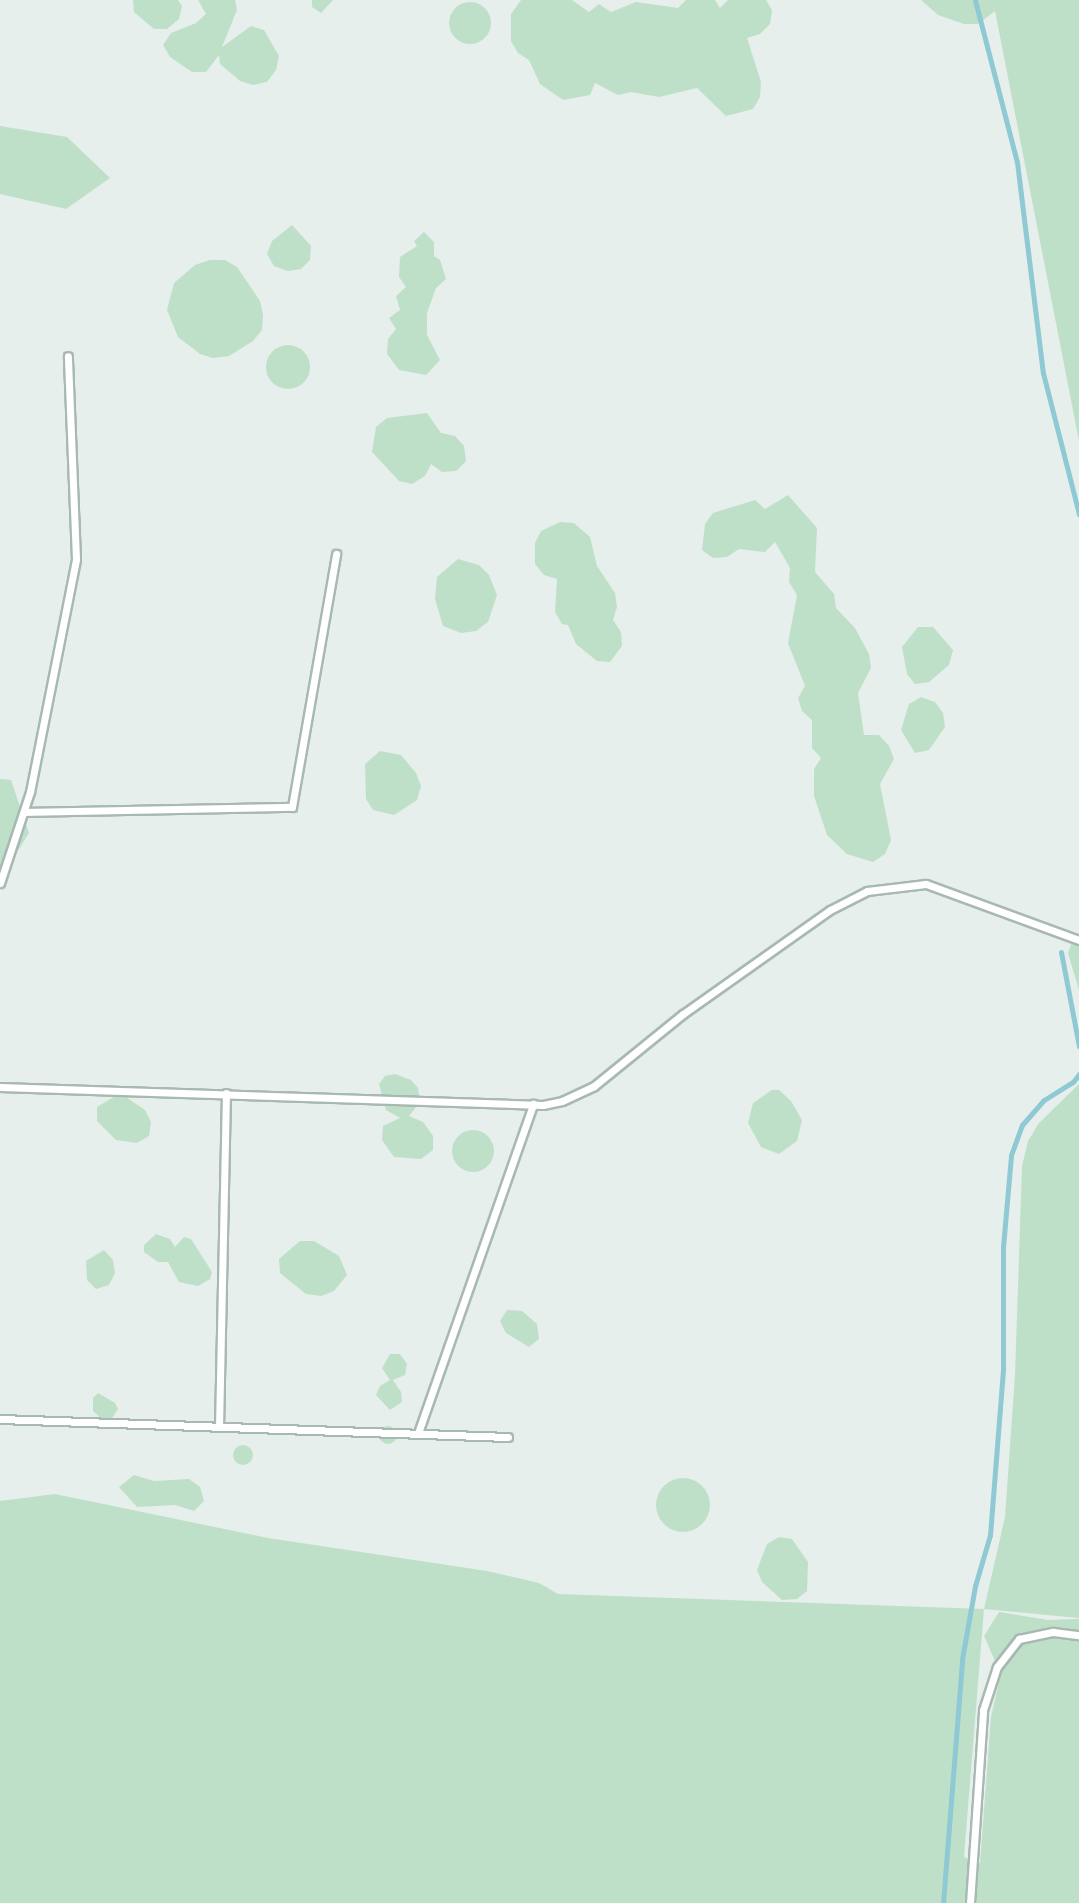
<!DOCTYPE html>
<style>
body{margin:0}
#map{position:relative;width:1079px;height:1903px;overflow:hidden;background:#e6efeb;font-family:Helvetica,sans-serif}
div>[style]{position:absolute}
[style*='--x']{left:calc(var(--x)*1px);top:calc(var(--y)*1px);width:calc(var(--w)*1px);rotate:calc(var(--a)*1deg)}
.green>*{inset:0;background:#bfe0c8}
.round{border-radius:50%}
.stream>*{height:5px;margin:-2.5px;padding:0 2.5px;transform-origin:2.5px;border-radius:2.5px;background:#8ec9d4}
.roads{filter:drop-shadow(2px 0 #a8b8b2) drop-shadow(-2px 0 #a8b8b2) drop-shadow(0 2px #a8b8b2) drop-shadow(0 -2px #a8b8b2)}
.service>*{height:7px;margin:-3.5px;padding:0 3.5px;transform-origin:3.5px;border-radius:3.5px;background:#fff}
span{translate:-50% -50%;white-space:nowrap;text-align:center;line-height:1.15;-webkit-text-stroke:6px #f7fbf9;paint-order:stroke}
</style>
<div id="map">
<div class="green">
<div style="clip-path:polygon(133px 0,178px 0,182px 6px,179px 19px,167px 29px,154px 29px,134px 12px)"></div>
<div style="clip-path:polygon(198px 0,235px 0,237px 10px,222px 47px,251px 26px,264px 30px,279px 56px,276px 70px,267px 82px,253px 85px,240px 81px,220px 64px,219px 55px,206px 72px,192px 72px,170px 57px,163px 45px,171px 33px,196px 23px,206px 14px)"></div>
<div style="clip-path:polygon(312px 0,333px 0,321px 13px,312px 7px)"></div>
<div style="clip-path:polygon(521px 0,572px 0,589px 12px,599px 4px,611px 12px,636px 2px,678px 8px,686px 0,715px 0,720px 8px,728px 0,766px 0,772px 10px,770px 24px,760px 34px,747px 38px,761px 82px,760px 97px,753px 109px,726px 116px,697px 88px,659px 97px,631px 92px,618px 95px,595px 83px,590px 95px,563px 100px,540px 84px,529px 60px,518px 53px,511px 41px,511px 14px)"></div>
<div style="clip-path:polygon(921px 0,1079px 0,1079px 441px,995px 11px,978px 24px,964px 24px,938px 15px)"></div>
<div class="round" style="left:449px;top:2px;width:42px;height:42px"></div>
<div style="clip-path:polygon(0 126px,67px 137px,110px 178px,66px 209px,0 194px)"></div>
<div style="clip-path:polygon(292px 225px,311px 246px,310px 260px,301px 269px,288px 271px,274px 266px,267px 254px,272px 241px)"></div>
<div style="clip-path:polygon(424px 232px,434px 242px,434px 256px,440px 260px,446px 279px,436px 288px,427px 313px,427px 335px,440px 360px,426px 375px,399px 370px,387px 354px,388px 339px,396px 329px,389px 318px,400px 310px,396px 296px,406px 287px,399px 277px,400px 257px,417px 246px,414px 241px)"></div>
<div style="clip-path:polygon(210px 260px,225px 260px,237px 267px,260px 301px,263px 315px,262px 330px,253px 341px,229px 356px,213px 358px,200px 354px,178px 337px,167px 310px,174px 283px,195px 265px)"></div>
<div class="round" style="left:266px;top:345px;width:44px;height:44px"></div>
<div style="clip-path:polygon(427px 413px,441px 433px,455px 436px,464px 446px,466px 461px,456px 471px,442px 472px,431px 464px,425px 476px,412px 484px,399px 481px,372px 452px,376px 427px,387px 418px)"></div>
<div style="clip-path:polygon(788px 495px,817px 528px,815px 572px,834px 594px,836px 608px,855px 628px,869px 654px,871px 668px,858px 693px,864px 735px,879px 735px,889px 746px,894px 759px,880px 784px,891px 840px,885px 854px,873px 862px,847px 854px,827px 835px,814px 796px,814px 769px,821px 758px,812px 748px,812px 720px,802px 711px,798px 698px,805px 686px,788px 643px,797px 595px,789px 582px,790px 568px,775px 542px,765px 552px,739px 549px,727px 557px,713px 558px,702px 550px,705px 524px,713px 513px,755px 500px,765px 509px)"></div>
<div style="clip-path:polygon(560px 522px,574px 523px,590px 537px,597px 566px,615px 593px,617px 607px,613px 620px,621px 632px,622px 646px,610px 662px,597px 661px,576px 644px,568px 625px,562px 624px,555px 612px,557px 579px,544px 575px,535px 564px,535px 543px,541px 531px)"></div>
<div style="clip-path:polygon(458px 559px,479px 565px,489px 575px,497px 595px,488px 622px,476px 631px,461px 633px,443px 626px,435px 599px,437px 577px)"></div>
<div style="clip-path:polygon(918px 627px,933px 627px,953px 650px,949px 665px,929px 682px,915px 684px,907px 674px,902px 647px)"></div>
<div style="clip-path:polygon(921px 697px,935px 702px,943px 713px,945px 727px,929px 750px,915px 753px,901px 730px,909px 704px)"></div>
<div style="clip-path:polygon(380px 751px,401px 755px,416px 773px,421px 786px,417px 800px,394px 815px,373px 810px,366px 799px,365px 764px)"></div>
<div style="clip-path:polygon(0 779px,11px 780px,29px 833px,0 879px)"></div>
<div style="clip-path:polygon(1071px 944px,1079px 946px,1079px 990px,1068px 953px)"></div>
<div style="clip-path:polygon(395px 1074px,411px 1080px,418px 1088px,420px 1102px,409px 1116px,423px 1122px,433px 1136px,433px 1150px,421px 1159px,394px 1157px,382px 1140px,383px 1126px,400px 1118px,386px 1110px,379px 1084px,385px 1076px)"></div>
<div style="clip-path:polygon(1079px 1084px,1079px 1618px,984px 1609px,964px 1857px,980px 1863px,991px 1717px,1001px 1673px,1008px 1663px,995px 1661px,984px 1636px,999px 1612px,1048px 1620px,1079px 1619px,1079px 1903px,0 1903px,0 1501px,55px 1494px,268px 1538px,487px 1571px,539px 1583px,558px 1594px,984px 1609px,1005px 1517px,1015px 1375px,1022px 1166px,1028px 1141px,1039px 1123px)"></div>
<div style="clip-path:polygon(772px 1090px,779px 1090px,791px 1101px,802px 1120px,797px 1141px,779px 1154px,761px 1147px,748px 1123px,753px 1103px)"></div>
<div style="clip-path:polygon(120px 1093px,145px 1110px,151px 1122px,149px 1136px,137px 1143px,116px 1140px,97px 1121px,97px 1107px)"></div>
<div class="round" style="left:452px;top:1130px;width:42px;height:42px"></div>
<div style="clip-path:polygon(156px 1234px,170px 1239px,175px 1247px,184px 1237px,191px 1239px,212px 1272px,210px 1279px,198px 1286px,179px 1282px,168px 1262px,158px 1262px,144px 1252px,144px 1245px)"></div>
<div style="clip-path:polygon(300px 1241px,314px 1241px,339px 1256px,347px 1275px,334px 1291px,321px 1296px,306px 1294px,280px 1273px,279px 1259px)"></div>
<div style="clip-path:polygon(104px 1250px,113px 1260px,115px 1273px,109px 1285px,96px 1289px,87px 1280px,86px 1261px)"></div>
<div style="clip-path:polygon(507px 1310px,522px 1311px,537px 1324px,539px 1339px,529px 1347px,506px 1333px,500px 1321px)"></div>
<div style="clip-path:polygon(390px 1354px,400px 1354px,407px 1364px,405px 1375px,393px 1380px,401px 1392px,402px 1402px,390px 1410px,376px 1395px,380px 1386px,390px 1380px,382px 1368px)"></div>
<div style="clip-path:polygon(98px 1393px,115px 1403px,118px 1409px,110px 1421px,103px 1420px,93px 1411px,93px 1398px)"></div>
<div class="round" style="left:379px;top:1426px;width:18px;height:18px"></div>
<div class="round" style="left:233px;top:1445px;width:20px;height:20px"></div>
<div style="clip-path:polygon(134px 1475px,154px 1481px,189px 1479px,200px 1487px,204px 1501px,194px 1511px,175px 1505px,137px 1507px,119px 1487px)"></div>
<div class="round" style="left:656px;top:1478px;width:54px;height:54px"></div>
<div style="clip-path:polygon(779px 1537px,792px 1539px,808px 1562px,807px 1591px,797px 1599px,782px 1600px,762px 1582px,757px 1570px,767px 1544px)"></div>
</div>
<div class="stream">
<div style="--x:975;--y:0;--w:167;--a:75.5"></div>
<div style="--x:1017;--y:162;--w:213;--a:83"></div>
<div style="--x:1043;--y:373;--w:146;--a:75.7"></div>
<div style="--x:1061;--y:952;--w:96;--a:79.2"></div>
<div style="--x:943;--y:1903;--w:245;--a:-85.5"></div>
<div style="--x:962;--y:1659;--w:74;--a:-79.9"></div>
<div style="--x:975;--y:1586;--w:53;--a:-73.6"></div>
<div style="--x:990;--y:1535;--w:167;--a:-85.5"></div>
<div style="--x:1003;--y:1369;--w:122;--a:-90"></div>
<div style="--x:1003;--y:1247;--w:92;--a:-85"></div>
<div style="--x:1011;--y:1155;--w:32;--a:-70"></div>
<div style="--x:1022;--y:1125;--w:33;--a:-49"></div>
<div style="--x:1044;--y:1100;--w:34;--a:-32"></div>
<div style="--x:1073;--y:1082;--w:10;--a:-53"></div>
</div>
<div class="roads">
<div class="service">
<div style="--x:25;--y:812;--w:267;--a:-1.1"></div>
<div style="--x:292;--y:807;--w:257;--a:-80.1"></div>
<div style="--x:0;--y:883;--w:96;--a:-71.8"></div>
<div style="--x:30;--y:792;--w:237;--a:-78.8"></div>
<div style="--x:76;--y:559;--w:203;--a:-92.3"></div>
<div style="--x:0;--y:1087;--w:543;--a:1.9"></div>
<div style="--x:543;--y:1105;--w:19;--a:-12"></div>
<div style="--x:562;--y:1101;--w:35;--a:-25"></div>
<div style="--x:594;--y:1086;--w:114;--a:-39"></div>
<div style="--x:683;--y:1014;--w:180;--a:-35.3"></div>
<div style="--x:830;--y:910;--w:42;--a:-27.2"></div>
<div style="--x:867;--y:891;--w:59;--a:-6.8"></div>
<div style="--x:926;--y:884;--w:163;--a:20.1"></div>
<div style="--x:0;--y:1419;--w:508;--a:2.03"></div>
<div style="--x:219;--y:1427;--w:334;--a:-88.8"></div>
<div style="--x:418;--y:1433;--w:349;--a:-70.7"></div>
<div style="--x:970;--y:1903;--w:193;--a:-86.1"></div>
<div style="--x:983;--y:1710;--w:45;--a:-72"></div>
<div style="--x:997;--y:1667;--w:36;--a:-52"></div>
<div style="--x:1019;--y:1639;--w:35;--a:-12"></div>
<div style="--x:1053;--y:1632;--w:26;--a:7"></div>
</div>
</div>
</div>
